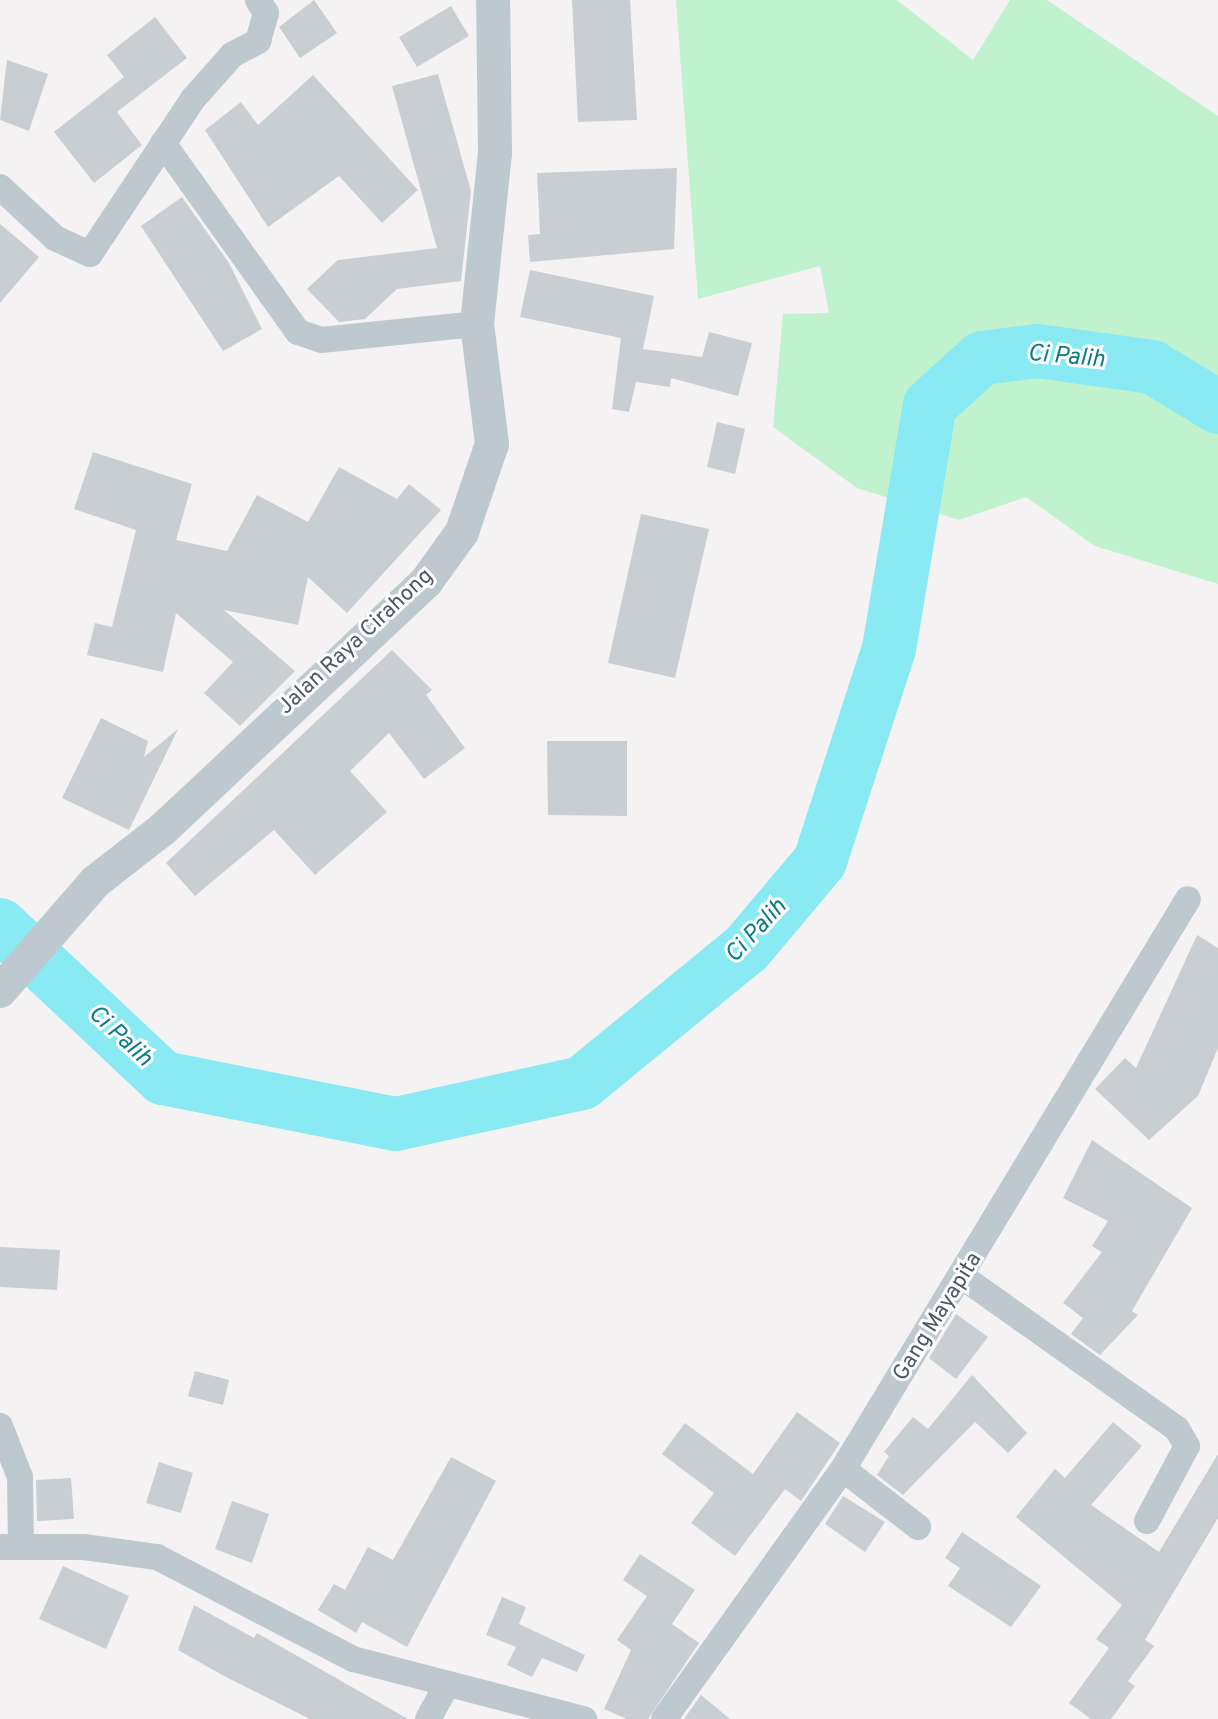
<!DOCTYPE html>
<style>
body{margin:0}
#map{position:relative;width:1218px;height:1719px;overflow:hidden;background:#f5f2f3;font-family:Overpass,sans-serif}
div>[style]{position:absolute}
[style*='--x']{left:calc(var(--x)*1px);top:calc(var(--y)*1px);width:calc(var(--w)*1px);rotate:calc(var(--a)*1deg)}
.green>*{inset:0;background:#c0f3cd}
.river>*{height:54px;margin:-27px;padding:0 27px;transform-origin:27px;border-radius:27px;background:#8aeaf3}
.building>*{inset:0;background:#c9ced2}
.minor>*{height:26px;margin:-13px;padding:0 13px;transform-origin:13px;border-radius:13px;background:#bdc9cf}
.tertiary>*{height:34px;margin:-17px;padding:0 17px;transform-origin:17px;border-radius:17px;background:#bdc9cf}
span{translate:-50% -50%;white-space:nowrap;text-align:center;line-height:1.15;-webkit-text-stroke:6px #fff;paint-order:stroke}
.street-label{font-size:22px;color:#485962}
.water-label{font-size:24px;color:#067c88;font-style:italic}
</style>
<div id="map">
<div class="green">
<div style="clip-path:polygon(676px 0,897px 0,973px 60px,1010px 0,1047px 0,1218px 116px,1218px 584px,1095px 546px,1026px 497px,959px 520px,857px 488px,773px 427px,783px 314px,829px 313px,820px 266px,698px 299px)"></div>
</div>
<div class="river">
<div style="--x:0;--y:925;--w:224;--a:43.2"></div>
<div style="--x:163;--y:1078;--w:237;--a:11.2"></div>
<div style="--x:396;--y:1124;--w:190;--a:-12.4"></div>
<div style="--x:582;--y:1083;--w:212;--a:-39.3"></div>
<div style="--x:746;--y:949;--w:115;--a:-49.9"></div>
<div style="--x:820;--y:861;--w:223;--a:-72"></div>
<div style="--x:889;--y:649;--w:247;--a:-80.5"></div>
<div style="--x:930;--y:405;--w:70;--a:-42.1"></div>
<div style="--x:982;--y:358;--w:56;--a:-7.1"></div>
<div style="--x:1038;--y:351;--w:115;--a:8"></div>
<div style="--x:1152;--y:367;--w:77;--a:31.2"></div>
</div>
<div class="building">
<div style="clip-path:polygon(314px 0,337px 33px,300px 58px,279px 27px)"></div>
<div style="clip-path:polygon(572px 0,630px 0,637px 120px,578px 122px)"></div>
<div style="clip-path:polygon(451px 6px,469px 36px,417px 67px,399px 37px)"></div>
<div style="clip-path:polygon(155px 17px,187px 58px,117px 112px,142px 145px,94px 183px,54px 132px,124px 77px,107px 55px)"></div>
<div style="clip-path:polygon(7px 60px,48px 74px,29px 131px,0 120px)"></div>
<div style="clip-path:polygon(438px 74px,471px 191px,461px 281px,397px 289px,365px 319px,339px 322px,307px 289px,338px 260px,437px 248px,392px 86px)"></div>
<div style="clip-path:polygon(313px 75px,418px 190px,382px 223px,339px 176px,268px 227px,205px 130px,241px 102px,258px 125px)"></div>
<div style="clip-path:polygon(677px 168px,674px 249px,530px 262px,528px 235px,540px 234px,537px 173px)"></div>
<div style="clip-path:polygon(182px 197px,229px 263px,262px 329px,223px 351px,141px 226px)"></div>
<div style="clip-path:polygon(0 224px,39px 257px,0 303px)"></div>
<div style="clip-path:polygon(530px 270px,654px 296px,643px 349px,702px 357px,709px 332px,752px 343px,738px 396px,671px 378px,670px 387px,636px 382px,629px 412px,612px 409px,621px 338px,520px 317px)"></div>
<div style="clip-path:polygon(717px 422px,745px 429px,735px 474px,707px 467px)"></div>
<div style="clip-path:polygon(93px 452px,192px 484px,176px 540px,227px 551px,257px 495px,308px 522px,339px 467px,397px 499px,409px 484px,441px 510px,347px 613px,308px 577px,298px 625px,224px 610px,295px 671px,240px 726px,204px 693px,233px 662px,176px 613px,163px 672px,87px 655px,95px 623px,112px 627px,136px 530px,74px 509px)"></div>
<div style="clip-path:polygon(641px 514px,709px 529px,675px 678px,608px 663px)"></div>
<div style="clip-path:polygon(392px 650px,432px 690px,426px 695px,465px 748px,424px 779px,389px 733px,350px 771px,387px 812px,315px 875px,274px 830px,195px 896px,166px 863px)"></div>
<div style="clip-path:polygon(101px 718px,148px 741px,144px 757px,178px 729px,129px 830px,62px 798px)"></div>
<div style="clip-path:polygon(547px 741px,627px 741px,627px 816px,548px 815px)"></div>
<div style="clip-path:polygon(1197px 935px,1218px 948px,1218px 1048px,1198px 1096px,1149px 1140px,1095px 1089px,1125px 1058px,1136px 1068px)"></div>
<div style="clip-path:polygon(1092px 1140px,1192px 1208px,1132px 1311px,1138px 1315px,1100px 1355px,1071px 1334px,1083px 1318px,1063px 1303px,1102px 1252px,1092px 1246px,1108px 1221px,1063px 1198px)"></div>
<div style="clip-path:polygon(0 1247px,60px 1250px,57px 1290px,0 1287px)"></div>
<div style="clip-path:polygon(956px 1314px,988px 1337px,956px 1379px,929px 1358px)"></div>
<div style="clip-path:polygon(195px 1371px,229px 1380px,223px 1405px,188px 1396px)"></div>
<div style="clip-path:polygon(972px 1375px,1027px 1433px,1008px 1453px,975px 1422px,903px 1495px,877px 1475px,889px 1456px,884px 1452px,913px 1417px,928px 1429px)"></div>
<div style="clip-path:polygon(797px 1412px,840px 1443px,801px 1501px,785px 1489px,735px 1556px,691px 1523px,714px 1493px,662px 1454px,685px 1423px,753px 1474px)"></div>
<div style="clip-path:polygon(1113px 1422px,1142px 1446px,1091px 1505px,1159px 1552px,1218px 1454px,1218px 1518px,1145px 1640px,1154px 1646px,1128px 1681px,1135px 1686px,1111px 1719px,1091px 1719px,1069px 1703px,1109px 1648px,1096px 1639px,1122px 1605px,1016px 1517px,1055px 1469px,1065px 1478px)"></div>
<div style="clip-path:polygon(451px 1457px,496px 1481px,407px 1647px,362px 1622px,356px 1633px,318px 1610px,334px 1584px,345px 1590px,368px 1547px,393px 1560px)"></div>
<div style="clip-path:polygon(159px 1462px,193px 1473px,181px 1513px,146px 1503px)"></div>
<div style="clip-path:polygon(71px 1478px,74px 1519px,37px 1521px,36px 1480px)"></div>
<div style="clip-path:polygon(843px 1496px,885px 1522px,865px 1552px,825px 1524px)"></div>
<div style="clip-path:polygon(232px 1501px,269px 1514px,252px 1563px,215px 1549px)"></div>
<div style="clip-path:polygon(962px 1532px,1041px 1586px,1011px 1627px,948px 1586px,960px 1568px,945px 1558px)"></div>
<div style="clip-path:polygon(640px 1554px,695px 1590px,672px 1624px,699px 1643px,648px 1719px,627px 1719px,604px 1709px,631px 1650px,617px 1640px,647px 1596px,623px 1580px)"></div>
<div style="clip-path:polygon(63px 1566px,129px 1596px,106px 1649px,39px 1619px)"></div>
<div style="clip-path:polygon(502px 1597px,526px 1607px,519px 1624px,585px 1655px,577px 1672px,542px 1658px,532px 1677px,507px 1665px,516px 1647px,486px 1635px)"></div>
<div style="clip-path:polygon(194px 1605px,254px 1638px,257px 1633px,408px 1719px,310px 1719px,224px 1676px,178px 1650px)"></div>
<div style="clip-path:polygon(701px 1695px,730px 1719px,684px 1719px)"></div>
</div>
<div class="minor">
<div style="--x:163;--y:143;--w:232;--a:54.5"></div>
<div style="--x:298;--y:332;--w:24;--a:19"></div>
<div style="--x:321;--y:340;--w:157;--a:-5.9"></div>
<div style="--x:0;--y:187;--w:75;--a:42.8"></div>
<div style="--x:55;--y:238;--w:38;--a:25"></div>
<div style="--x:90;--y:254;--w:186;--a:-56.4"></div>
<div style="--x:193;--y:99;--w:59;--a:-48.4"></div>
<div style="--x:232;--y:55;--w:30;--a:-28"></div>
<div style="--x:258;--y:41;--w:29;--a:-74"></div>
<div style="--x:266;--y:13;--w:15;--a:-122"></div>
<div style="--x:964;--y:1278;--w:261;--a:35.3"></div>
<div style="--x:1177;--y:1429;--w:20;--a:60"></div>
<div style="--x:1187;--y:1446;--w:85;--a:118.1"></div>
<div style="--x:0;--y:1426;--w:55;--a:68.6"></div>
<div style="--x:20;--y:1477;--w:70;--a:89.2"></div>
<div style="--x:843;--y:1469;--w:95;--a:37.7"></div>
<div style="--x:0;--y:1547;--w:84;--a:0"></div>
<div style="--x:84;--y:1547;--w:74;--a:7.8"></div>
<div style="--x:157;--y:1557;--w:221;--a:27.5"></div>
<div style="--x:353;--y:1659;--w:239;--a:14.6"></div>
<div style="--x:428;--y:1719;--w:38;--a:-61"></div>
<div style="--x:664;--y:1719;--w:307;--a:-54.4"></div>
<div style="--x:843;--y:1469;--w:666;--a:-58.82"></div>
</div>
<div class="tertiary">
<div style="--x:0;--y:991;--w:145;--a:-48.9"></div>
<div style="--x:95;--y:882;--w:86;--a:-37.9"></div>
<div style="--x:163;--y:829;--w:361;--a:-43.2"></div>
<div style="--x:426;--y:582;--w:62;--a:-54.2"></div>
<div style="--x:462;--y:532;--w:93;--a:-71.2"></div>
<div style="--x:492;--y:444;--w:121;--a:-97.1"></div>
<div style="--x:477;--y:324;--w:171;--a:-84"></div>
<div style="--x:495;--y:154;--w:154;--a:-90.7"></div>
</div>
<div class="street-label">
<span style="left:356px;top:642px;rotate:-43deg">Jalan Raya Cirahong</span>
<span style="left:938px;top:1317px;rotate:-58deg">Gang Mayapita</span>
</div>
<div class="water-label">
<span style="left:1066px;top:358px;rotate:5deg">Ci Palih</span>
<span style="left:757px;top:932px;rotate:-47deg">Ci Palih</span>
<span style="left:119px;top:1037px;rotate:43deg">Ci Palih</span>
</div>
</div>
